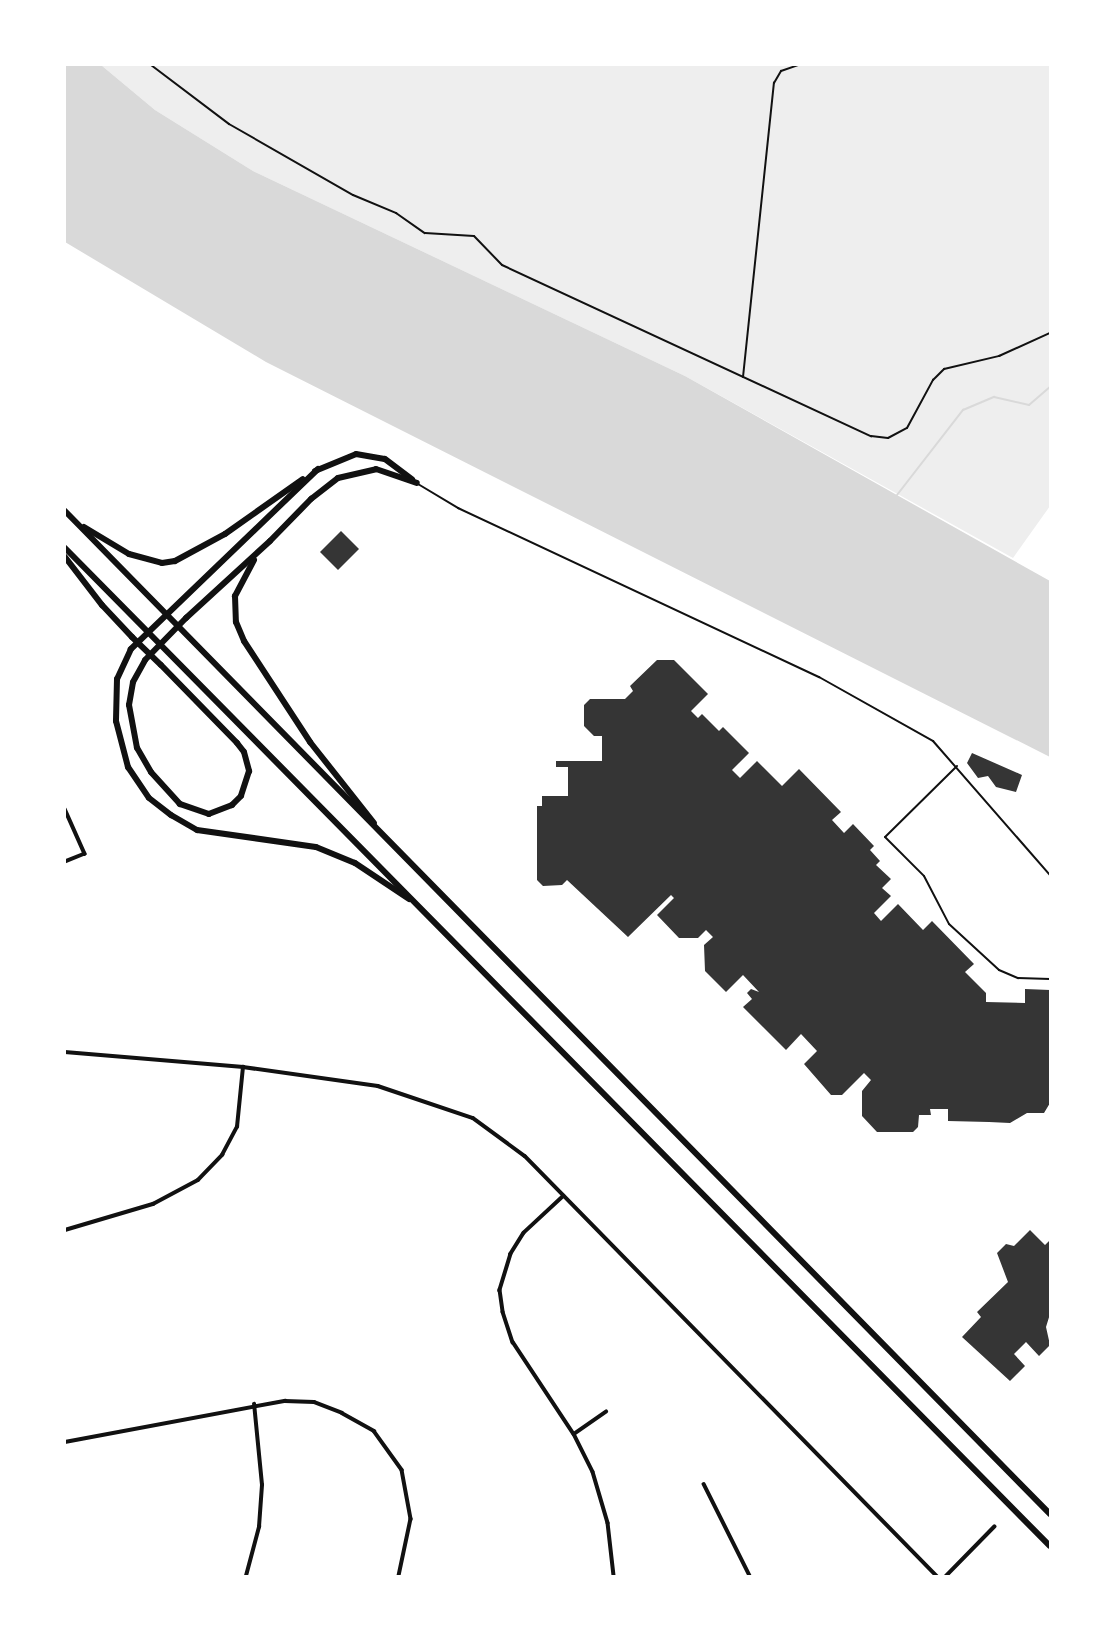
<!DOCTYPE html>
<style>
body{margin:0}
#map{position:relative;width:1115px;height:1641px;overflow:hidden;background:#fff;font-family:Raleway,sans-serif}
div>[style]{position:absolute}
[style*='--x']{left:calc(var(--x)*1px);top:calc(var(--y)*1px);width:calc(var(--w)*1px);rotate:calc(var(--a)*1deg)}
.green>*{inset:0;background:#eee}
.water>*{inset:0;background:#d9d9d9}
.stream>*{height:2px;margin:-1px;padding:0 1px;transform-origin:1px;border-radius:1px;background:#d9d9d9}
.building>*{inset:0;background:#353535}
.path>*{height:2px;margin:-1px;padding:0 1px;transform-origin:1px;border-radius:1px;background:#111}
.service>*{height:2px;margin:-1px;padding:0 1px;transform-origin:1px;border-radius:1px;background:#111}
.minor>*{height:3.5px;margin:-1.75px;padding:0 1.75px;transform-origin:1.75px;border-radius:1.75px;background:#111}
.motorway>*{height:6px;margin:-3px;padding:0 3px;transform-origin:3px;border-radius:3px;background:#111}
span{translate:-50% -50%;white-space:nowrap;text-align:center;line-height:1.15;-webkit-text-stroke:5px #fff;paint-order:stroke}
.frame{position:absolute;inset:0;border:66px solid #fff;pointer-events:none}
</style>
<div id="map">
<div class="green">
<div style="clip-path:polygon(101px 65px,1050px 65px,1050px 506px,1013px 558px,685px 376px,253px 171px,155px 110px)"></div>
</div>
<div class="water">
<div style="clip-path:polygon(65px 65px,101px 65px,155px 110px,253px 171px,685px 376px,1050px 581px,1050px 757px,266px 362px,65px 242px)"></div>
</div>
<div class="stream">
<div style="--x:897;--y:495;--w:108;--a:-52.2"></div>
<div style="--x:963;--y:410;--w:34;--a:-23"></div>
<div style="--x:994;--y:397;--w:36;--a:13"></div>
<div style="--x:1029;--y:405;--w:28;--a:-41"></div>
</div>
<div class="building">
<div style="clip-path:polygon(341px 531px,359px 549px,338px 570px,320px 552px)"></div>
<div style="clip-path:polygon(657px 660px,674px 660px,708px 694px,691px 711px,698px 718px,702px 714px,719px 731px,723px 727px,749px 753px,732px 770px,740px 778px,757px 761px,782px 786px,799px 769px,841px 812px,832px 820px,844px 833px,853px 824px,874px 846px,870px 850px,880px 861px,876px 865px,891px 879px,882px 888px,891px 896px,874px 913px,881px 921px,898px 904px,923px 930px,932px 921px,974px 964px,965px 972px,986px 993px,986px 1002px,1025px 1003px,1025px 989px,1050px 990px,1050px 1103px,1044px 1113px,1027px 1113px,1010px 1123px,989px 1122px,948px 1121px,948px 1109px,930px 1109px,931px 1115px,919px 1115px,918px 1127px,913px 1132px,877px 1132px,862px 1116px,862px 1091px,871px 1080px,864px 1073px,842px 1095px,831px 1095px,804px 1064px,817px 1051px,801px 1034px,786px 1050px,743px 1007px,752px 999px,747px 993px,751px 989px,759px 992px,743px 975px,726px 992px,705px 971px,704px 945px,713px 937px,706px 930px,698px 938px,679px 938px,657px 915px,674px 898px,671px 895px,628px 937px,567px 880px,562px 885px,543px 886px,537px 880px,537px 806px,542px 806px,542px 796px,568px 796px,568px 767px,556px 767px,556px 761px,602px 761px,602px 736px,594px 736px,584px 726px,584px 705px,590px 699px,625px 699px,633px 691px,630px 686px)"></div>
<div style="clip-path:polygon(972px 753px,1022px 775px,1016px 792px,996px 787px,988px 776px,978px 778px,967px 763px)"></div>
<div style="clip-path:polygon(1030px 1230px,1045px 1245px,1050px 1240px,1050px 1314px,1046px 1327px,1050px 1345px,1039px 1356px,1026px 1342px,1014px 1354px,1025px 1366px,1010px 1381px,962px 1337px,981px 1317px,977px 1312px,1008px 1282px,997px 1253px,1006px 1244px,1014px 1246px)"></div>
</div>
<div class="path">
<div style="--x:151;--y:65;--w:98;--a:37.1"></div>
<div style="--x:229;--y:124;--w:143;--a:29.8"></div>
<div style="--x:353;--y:195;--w:47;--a:22.7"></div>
<div style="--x:396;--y:213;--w:35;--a:35"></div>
<div style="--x:425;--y:233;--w:49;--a:3.5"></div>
<div style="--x:474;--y:236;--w:40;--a:46"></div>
<div style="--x:502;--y:265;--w:407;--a:24.9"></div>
<div style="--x:871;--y:436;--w:17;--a:7"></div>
<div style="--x:888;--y:438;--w:21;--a:-28"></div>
<div style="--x:907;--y:428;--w:55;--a:-61.6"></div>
<div style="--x:933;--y:380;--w:16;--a:-45"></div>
<div style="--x:944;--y:369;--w:57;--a:-13.3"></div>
<div style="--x:999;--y:356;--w:56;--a:-24.3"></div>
<div style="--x:743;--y:377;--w:296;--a:-84"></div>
<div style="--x:774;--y:83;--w:14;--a:-60"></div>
<div style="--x:781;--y:71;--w:18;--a:-19"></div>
</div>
<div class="service">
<div style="--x:418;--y:484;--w:47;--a:31"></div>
<div style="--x:458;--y:508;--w:399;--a:25.1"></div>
<div style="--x:819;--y:677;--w:131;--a:29.3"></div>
<div style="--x:933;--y:741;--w:178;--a:48.9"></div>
<div style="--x:957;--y:766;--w:101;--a:135.4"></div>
<div style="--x:885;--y:837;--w:55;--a:45"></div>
<div style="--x:924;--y:876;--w:54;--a:62.5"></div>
<div style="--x:949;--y:924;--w:68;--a:42.6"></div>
<div style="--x:999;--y:970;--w:21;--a:23"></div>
<div style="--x:1018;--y:978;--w:32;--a:2"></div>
</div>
<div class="minor">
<div style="--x:65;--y:809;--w:49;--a:66"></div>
<div style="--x:85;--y:854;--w:22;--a:158"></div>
<div style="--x:65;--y:1052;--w:179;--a:4.8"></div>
<div style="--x:243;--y:1067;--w:136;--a:8"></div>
<div style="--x:378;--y:1086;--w:100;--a:18.6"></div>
<div style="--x:473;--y:1118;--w:64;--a:36.2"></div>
<div style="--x:525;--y:1156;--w:588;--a:45.55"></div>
<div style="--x:564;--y:1196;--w:54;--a:137.2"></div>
<div style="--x:524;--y:1233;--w:25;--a:122"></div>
<div style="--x:511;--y:1254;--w:38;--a:107"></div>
<div style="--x:500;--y:1290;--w:22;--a:82"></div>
<div style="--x:503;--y:1312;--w:32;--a:72"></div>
<div style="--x:513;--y:1342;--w:110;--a:56.5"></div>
<div style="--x:574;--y:1434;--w:42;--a:63.4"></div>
<div style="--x:593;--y:1472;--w:53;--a:73.6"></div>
<div style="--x:608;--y:1523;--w:53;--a:83.5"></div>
<div style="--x:65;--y:1230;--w:92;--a:-16.5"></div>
<div style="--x:153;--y:1204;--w:51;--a:-28.1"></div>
<div style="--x:198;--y:1180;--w:35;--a:-46"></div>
<div style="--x:222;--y:1155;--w:32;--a:-62"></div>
<div style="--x:237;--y:1127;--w:60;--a:-84.3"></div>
<div style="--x:574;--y:1434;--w:39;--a:-35"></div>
<div style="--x:65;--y:1442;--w:224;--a:-10.6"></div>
<div style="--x:285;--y:1401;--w:29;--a:2"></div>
<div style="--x:314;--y:1402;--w:30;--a:21"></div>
<div style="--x:342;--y:1413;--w:37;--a:29"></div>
<div style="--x:374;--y:1431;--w:48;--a:54.3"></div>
<div style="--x:402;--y:1470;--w:50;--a:79.6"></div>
<div style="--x:411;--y:1519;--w:58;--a:101.9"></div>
<div style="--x:704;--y:1484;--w:103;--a:63.4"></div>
<div style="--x:246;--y:1576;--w:51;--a:-75.1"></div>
<div style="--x:259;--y:1527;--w:42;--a:-85.9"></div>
<div style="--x:262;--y:1485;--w:81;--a:-95.6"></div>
<div style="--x:946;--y:1576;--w:69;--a:-45.6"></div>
</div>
<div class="motorway">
<div style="--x:318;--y:469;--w:260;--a:136.1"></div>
<div style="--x:131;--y:649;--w:33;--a:115"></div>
<div style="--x:117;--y:679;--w:42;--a:91.4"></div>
<div style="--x:116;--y:721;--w:48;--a:75.4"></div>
<div style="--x:128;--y:767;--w:37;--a:56"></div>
<div style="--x:149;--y:798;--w:28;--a:38"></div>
<div style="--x:171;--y:815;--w:30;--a:30"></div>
<div style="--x:197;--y:830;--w:120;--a:8.1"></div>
<div style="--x:316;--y:847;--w:42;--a:22.3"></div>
<div style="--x:355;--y:863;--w:65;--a:33.7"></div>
<div style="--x:315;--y:471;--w:44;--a:-22.5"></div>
<div style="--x:356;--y:454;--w:29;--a:10"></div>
<div style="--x:385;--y:459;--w:34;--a:37"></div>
<div style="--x:65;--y:511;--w:1406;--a:45.52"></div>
<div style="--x:84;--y:527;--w:52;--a:31"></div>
<div style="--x:129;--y:554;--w:34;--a:15"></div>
<div style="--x:162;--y:563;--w:13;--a:-9"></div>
<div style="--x:175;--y:561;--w:57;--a:-28.4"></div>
<div style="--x:225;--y:534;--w:95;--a:-35.2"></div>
<div style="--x:65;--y:548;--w:1402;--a:45.38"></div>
<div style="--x:65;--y:557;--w:61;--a:52.4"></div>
<div style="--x:102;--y:605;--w:44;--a:46.8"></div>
<div style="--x:132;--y:637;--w:40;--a:44"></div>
<div style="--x:161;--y:665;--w:109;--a:45.7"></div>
<div style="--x:237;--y:743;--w:11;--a:52"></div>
<div style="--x:244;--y:752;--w:20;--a:75"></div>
<div style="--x:249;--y:771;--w:26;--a:108"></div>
<div style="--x:241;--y:796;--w:13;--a:135"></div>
<div style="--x:232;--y:805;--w:25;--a:159"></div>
<div style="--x:209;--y:814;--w:31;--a:-161"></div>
<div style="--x:180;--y:804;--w:43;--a:-132.2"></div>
<div style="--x:151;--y:772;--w:28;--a:-120"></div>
<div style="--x:137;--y:748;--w:44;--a:-100.5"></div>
<div style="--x:129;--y:705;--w:23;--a:-80"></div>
<div style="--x:133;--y:682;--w:25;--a:-61"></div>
<div style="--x:145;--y:660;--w:59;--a:-45.7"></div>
<div style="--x:186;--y:618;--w:114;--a:-42.5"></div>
<div style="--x:270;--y:541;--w:59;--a:-45.7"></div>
<div style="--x:311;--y:499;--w:34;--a:-38"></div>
<div style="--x:338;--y:478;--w:39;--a:-13"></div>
<div style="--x:376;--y:469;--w:43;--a:18.9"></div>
<div style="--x:254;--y:560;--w:41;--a:117.8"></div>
<div style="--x:235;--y:596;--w:26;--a:88"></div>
<div style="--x:236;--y:622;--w:21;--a:67"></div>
<div style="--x:244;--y:641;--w:121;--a:56.8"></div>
<div style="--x:310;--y:742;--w:103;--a:51.7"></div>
</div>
<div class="frame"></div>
</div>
